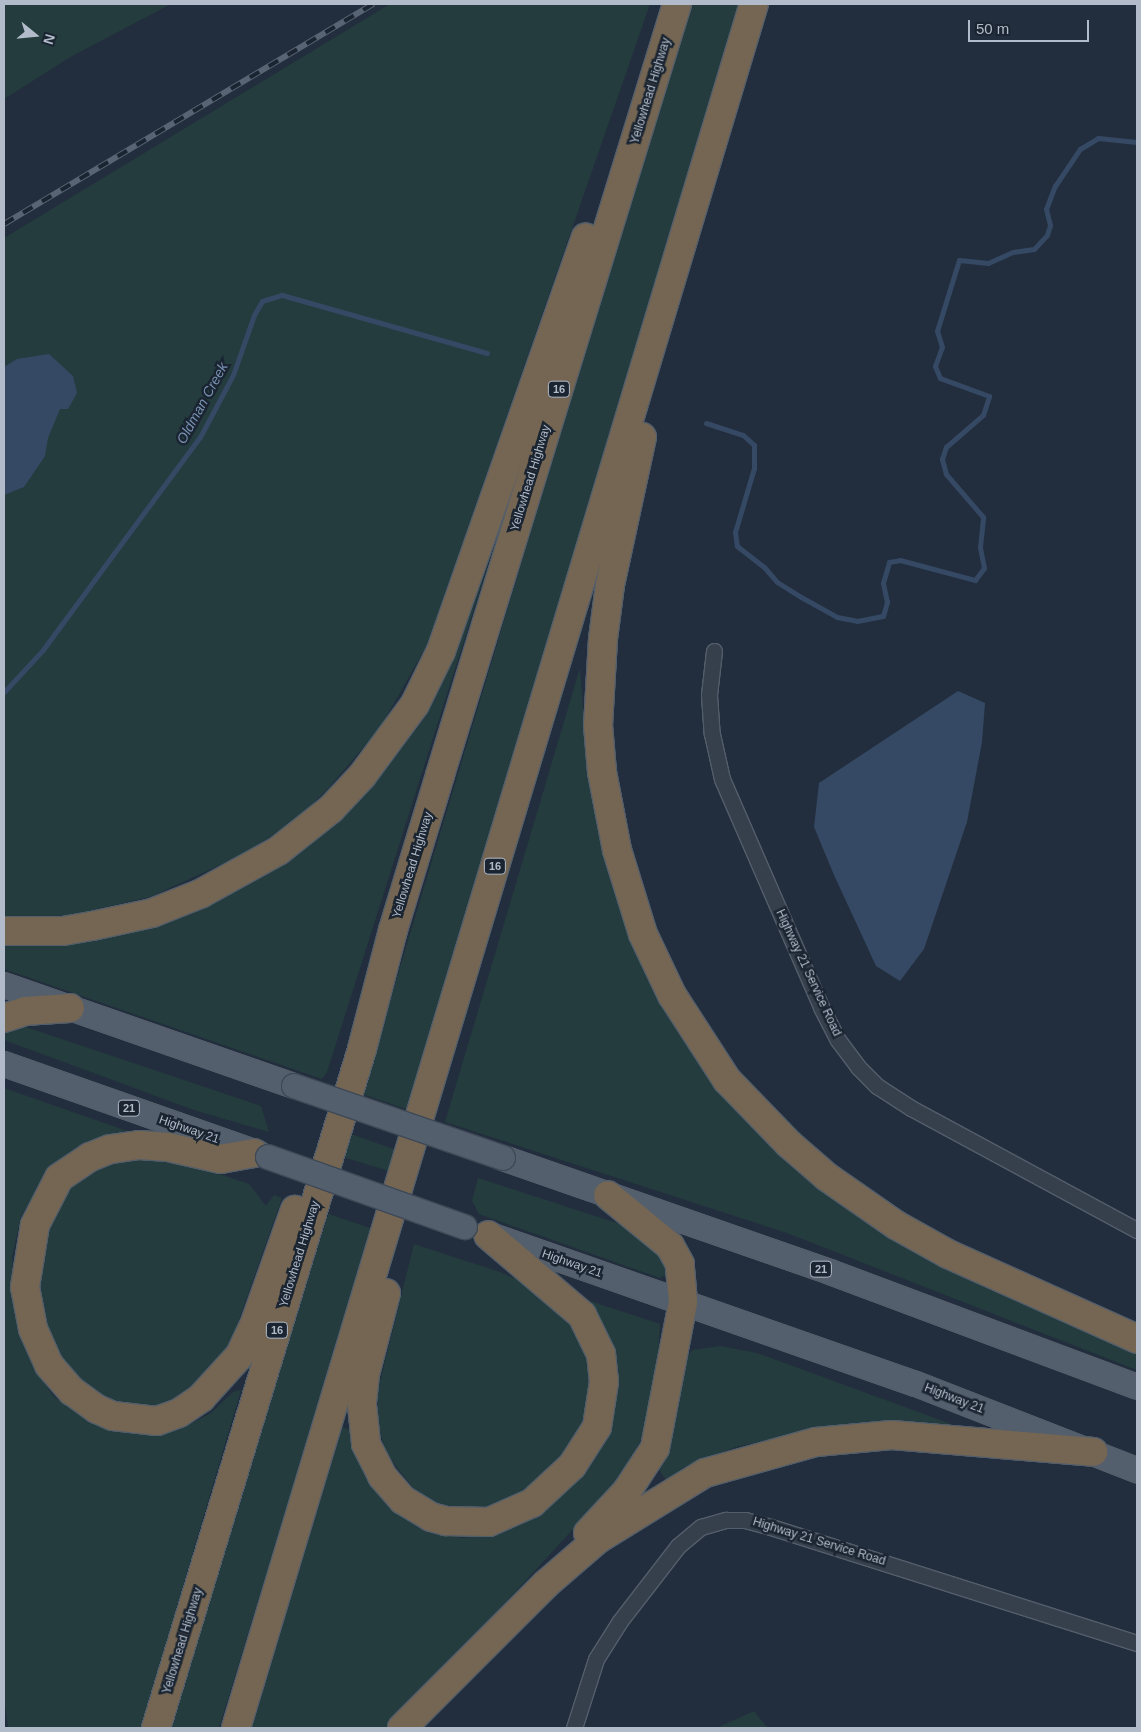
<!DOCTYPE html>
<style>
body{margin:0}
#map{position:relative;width:1141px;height:1732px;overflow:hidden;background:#222e3d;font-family:Helvetica,sans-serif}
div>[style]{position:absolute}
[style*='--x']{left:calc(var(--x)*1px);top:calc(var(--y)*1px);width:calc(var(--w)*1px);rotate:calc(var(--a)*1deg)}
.green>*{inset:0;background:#243c3e}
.water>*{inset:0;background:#354965}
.stream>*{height:5px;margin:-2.5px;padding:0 2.5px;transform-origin:2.5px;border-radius:2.5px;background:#354965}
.roads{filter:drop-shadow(1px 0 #545e6b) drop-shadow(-1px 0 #545e6b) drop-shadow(0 1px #545e6b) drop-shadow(0 -1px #545e6b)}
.street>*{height:15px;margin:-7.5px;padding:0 7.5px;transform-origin:7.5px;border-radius:7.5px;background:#36404d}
.primary>*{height:24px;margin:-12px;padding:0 12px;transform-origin:12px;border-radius:12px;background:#545f6d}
.highway>*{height:28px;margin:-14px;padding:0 14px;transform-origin:14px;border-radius:14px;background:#746653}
.rail>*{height:5.5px;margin-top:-2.75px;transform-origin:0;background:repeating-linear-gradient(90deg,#1b2532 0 11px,#586474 0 22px);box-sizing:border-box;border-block:1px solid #586474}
.bridges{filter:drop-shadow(1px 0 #3f4956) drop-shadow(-1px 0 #3f4956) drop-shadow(0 1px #3f4956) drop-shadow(0 -1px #3f4956)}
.primary-bridge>*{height:24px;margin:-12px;padding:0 12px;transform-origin:12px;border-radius:12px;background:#545f6d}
span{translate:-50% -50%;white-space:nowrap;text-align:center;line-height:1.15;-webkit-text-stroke:5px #1b2532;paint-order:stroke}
.shield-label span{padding:1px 4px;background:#1b2532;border:1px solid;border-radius:4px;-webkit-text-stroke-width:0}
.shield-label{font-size:11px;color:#b2bbc9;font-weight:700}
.street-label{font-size:12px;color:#b2bbc9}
.water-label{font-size:14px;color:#7891b2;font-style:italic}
.frame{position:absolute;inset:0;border:5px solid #b2bbc9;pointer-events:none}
.north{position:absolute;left:10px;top:10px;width:50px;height:50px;-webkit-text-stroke:4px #1b2532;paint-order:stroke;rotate:107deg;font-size:14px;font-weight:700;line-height:20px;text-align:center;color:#b2bbc9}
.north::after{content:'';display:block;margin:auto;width:18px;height:22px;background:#b2bbc9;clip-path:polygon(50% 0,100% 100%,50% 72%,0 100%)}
.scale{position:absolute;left:968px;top:20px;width:121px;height:22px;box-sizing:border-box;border:2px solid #b2bbc9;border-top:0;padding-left:6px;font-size:15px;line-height:18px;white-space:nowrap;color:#b2bbc9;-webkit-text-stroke:4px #1b2532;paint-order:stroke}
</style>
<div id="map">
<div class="green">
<div style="clip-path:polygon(4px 4px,171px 4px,72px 56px,4px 99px)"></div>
<div style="clip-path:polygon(390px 4px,650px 4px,428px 643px,380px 728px,326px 791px,297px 819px,246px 853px,150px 897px,71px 915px,4px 919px,4px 238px)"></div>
<div style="clip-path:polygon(689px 4px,738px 4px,409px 1110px,362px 1094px)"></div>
<div style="clip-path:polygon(497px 523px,500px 527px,327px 1072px,322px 1079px,4px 969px,4px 943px,107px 934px,354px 800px)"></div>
<div style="clip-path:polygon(580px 668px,586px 754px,599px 825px,622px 908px,788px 1161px,849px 1210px,900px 1242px,1016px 1299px,1137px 1353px,1137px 1370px,787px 1233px,445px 1122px)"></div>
<div style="clip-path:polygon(23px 1026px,261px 1106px,269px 1132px,194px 1110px,4px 1040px,4px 1033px)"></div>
<div style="clip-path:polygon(4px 1088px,130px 1132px,128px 1135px,63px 1161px,42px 1181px,21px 1217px,12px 1256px,17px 1324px,34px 1367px,54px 1397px,100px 1426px,136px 1433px,190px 1424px,211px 1413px,233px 1392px,241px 1390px,141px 1728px,8px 1728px,4px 1698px)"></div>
<div style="clip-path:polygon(351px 1134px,399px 1151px,392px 1172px,343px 1157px)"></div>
<div style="clip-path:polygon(138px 1156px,190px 1164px,249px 1184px,266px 1206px,274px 1195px,282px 1198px,229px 1348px,214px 1370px,183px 1395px,154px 1406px,123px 1410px,83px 1392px,42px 1330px,34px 1255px,66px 1191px,83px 1174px,102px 1163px)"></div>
<div style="clip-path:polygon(478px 1178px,620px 1224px,642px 1235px,668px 1259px,670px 1272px,660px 1278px,479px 1214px,472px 1201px)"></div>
<div style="clip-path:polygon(328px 1214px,373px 1229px,219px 1728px,170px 1728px)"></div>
<div style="clip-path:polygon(414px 1244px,500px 1272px,541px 1290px,559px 1303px,592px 1356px,592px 1408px,579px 1440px,530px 1492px,487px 1510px,451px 1510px,417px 1493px,386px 1453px,378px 1425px,378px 1390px)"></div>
<div style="clip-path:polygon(584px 1299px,660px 1324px,656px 1386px,647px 1428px,622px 1476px,390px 1728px,252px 1728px,342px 1427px,349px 1430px,364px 1472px,385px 1501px,413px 1521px,461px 1538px,491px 1535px,519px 1526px,547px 1510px,584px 1473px,609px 1430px,618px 1391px,613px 1357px)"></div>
<div style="clip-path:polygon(720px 1346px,757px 1353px,951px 1424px,951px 1429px,911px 1425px,816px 1429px,736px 1447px,686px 1466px,666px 1480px,657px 1467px,684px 1362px,692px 1350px)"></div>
<div style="clip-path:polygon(754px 1711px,768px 1728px,716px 1728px)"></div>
</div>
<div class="water">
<div style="clip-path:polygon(49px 354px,73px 376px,77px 393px,68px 409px,60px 409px,48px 438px,45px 456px,24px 487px,4px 495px,4px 367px,17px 359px)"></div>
<div style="clip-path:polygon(958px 691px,985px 703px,982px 742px,967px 822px,924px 949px,900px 981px,876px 966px,834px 875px,814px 827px,819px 783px)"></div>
</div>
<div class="stream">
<div style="--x:706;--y:423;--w:39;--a:18"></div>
<div style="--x:743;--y:435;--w:15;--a:42"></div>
<div style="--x:754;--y:445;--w:23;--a:90"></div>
<div style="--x:754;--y:468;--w:67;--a:106.5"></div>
<div style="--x:735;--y:532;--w:14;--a:82"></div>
<div style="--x:737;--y:546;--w:34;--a:38"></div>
<div style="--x:764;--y:567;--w:20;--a:49"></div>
<div style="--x:777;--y:582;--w:28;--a:32"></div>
<div style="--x:801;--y:597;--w:41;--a:29.1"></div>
<div style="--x:837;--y:617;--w:20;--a:11"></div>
<div style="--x:857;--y:621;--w:26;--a:-11"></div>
<div style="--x:883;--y:616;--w:15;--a:-74"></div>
<div style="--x:887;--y:602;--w:19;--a:-102"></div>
<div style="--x:883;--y:583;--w:22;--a:-74"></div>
<div style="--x:889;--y:562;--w:11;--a:-10"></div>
<div style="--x:900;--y:560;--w:78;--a:14.9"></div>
<div style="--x:975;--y:580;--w:15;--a:-53"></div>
<div style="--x:984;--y:568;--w:21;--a:-101"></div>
<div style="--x:980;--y:547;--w:30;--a:-84"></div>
<div style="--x:983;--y:517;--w:57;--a:-130.7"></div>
<div style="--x:946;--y:474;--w:16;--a:-105"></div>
<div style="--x:942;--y:459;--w:13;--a:-72"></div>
<div style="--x:946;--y:447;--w:49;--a:-40.9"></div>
<div style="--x:983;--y:415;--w:20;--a:-72"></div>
<div style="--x:989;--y:396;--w:52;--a:-159.8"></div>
<div style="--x:940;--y:378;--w:13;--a:-113"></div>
<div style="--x:935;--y:366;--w:20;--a:-70"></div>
<div style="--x:942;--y:347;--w:17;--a:-107"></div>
<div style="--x:937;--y:331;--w:74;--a:-72.8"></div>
<div style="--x:959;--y:260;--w:29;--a:6"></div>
<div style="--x:988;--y:263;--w:27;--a:-24"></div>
<div style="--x:1013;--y:252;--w:21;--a:-8"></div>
<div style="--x:1034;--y:249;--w:19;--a:-47"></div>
<div style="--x:1047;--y:235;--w:10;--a:-73"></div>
<div style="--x:1050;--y:225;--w:16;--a:-104"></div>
<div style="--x:1046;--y:209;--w:25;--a:-69"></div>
<div style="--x:1055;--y:186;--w:45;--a:-56"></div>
<div style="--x:1080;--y:149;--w:21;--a:-31"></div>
<div style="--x:1098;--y:138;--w:39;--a:6"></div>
<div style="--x:4;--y:692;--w:56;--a:-47.2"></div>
<div style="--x:42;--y:651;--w:266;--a:-53.6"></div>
<div style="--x:200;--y:437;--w:70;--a:-62"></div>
<div style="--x:233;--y:375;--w:64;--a:-70.7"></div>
<div style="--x:254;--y:315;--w:16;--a:-60"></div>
<div style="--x:262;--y:301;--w:21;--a:-17"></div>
<div style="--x:282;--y:295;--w:213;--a:15.8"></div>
</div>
<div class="roads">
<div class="street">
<div style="--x:714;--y:651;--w:44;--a:96.5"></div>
<div style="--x:709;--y:695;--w:39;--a:86"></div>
<div style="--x:712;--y:734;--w:46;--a:77.5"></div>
<div style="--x:722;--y:779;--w:249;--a:66.5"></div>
<div style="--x:821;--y:1007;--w:37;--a:63"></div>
<div style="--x:838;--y:1040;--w:34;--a:53"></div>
<div style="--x:858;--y:1067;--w:27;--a:45"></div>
<div style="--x:877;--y:1086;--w:40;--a:32.9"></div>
<div style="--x:911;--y:1108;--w:257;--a:28.4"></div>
<div style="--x:574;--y:1728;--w:72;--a:-72.3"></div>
<div style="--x:596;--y:1659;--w:45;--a:-57.7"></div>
<div style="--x:620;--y:1621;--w:95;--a:-52.3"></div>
<div style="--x:678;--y:1546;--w:30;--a:-40"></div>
<div style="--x:701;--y:1527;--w:26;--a:-16"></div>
<div style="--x:726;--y:1520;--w:19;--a:0"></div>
<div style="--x:745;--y:1520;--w:27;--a:15"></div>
<div style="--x:771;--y:1527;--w:384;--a:17.6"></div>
</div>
<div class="primary">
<div style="--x:4;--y:985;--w:307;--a:19.2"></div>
<div style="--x:4;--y:1064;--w:270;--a:19.4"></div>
<div style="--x:503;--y:1158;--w:346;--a:19.2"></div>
<div style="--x:830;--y:1272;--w:328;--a:20.5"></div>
<div style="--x:493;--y:1236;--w:448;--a:19.3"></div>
<div style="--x:916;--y:1384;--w:237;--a:21.3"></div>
</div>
<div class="highway">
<div style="--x:642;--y:437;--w:151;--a:102.2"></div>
<div style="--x:610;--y:585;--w:54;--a:97.4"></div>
<div style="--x:603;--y:639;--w:86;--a:93.3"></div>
<div style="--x:598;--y:725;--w:47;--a:85.1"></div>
<div style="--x:602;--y:772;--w:79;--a:79.1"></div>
<div style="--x:617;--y:850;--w:88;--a:72.8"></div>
<div style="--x:643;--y:934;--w:68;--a:64.6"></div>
<div style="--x:672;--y:995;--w:101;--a:57.1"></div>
<div style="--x:727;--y:1080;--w:89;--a:45.9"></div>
<div style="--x:789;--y:1144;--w:50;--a:41"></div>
<div style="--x:827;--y:1177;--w:84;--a:34.8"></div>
<div style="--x:896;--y:1225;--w:60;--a:29.1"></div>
<div style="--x:948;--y:1254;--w:207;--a:24.2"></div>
<div style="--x:4;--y:931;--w:59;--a:0"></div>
<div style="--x:63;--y:931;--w:29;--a:-10"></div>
<div style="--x:92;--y:926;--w:61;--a:-12.2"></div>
<div style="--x:152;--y:913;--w:52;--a:-21.6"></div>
<div style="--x:200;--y:894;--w:89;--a:-28.9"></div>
<div style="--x:278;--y:851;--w:68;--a:-38.4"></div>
<div style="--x:331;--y:809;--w:45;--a:-46.8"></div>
<div style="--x:362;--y:776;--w:89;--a:-53.6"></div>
<div style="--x:415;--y:704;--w:59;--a:-63.9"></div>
<div style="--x:441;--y:651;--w:438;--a:-70.7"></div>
<div style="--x:4;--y:1018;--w:22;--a:-18"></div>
<div style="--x:25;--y:1011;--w:45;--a:-3.8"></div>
<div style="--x:254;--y:1153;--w:34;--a:170"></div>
<div style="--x:221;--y:1159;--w:54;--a:-167.2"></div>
<div style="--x:168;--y:1147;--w:29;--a:-176"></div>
<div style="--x:139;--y:1145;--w:29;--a:172"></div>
<div style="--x:110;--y:1149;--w:22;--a:158"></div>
<div style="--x:90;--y:1157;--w:37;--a:146"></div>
<div style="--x:59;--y:1178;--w:53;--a:117.1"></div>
<div style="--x:35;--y:1225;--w:63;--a:99.2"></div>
<div style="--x:25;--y:1287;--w:43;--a:79.2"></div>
<div style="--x:33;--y:1329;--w:39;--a:66"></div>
<div style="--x:49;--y:1365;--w:35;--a:49"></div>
<div style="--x:72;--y:1391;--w:31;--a:36"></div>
<div style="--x:97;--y:1409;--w:17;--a:24"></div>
<div style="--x:113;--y:1416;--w:44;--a:6.5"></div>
<div style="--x:157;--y:1421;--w:23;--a:-20"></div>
<div style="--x:179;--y:1413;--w:27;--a:-34"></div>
<div style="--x:201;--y:1398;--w:58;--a:-47.8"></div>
<div style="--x:240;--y:1355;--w:38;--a:-65"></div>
<div style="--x:256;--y:1320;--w:117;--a:-70.5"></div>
<div style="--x:386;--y:1293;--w:84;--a:104.5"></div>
<div style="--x:365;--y:1374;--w:31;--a:96"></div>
<div style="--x:362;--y:1405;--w:39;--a:84"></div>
<div style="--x:366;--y:1444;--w:36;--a:63"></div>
<div style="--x:382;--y:1476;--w:32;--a:49"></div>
<div style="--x:403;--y:1500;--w:33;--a:31"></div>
<div style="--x:431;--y:1517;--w:16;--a:15"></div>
<div style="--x:446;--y:1521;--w:43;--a:1.3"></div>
<div style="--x:489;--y:1522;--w:47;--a:-23.8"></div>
<div style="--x:532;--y:1503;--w:54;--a:-42.8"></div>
<div style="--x:572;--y:1466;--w:46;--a:-57.3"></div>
<div style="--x:597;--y:1427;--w:46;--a:-81.2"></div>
<div style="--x:604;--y:1382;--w:28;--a:-96"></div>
<div style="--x:601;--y:1354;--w:43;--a:-116"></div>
<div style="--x:582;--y:1315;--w:123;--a:-139.6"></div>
<div style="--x:588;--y:1533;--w:57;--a:-47.1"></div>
<div style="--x:627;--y:1491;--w:51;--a:-56.9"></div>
<div style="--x:655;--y:1448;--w:149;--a:-79.1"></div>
<div style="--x:683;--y:1302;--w:38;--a:-95"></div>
<div style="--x:680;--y:1264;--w:21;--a:-119"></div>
<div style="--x:670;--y:1246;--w:80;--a:-140.6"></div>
<div style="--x:156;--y:1728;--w:710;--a:-73.12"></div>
<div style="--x:362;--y:1049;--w:123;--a:-75.4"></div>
<div style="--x:393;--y:930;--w:162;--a:-73.1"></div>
<div style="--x:440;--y:775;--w:807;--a:-72.91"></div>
<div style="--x:236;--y:1728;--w:1800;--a:-73.28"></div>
<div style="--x:402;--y:1728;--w:204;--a:-45"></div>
<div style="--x:546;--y:1584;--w:69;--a:-40.9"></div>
<div style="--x:598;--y:1539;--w:126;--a:-31.7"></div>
<div style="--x:705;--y:1473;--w:115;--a:-15.6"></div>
<div style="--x:816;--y:1442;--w:76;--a:-5.3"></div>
<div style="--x:892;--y:1435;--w:202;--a:4.8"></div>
</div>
</div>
<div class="rail">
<div style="--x:4;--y:224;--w:430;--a:-30.8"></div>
</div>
<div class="bridges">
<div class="primary-bridge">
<div style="--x:294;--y:1086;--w:221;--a:19"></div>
<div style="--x:268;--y:1157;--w:209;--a:19.6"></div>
</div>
</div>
<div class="shield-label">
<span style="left:559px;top:389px">16</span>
<span style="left:495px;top:866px">16</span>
<span style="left:129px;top:1108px">21</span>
<span style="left:821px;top:1269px">21</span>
<span style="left:277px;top:1330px">16</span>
</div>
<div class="street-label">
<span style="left:651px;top:91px;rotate:-73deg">Yellowhead Highway</span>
<span style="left:531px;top:478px;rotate:-73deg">Yellowhead Highway</span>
<span style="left:413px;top:865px;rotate:-73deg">Yellowhead Highway</span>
<span style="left:808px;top:973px;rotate:65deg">Highway 21 Service Road</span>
<span style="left:189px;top:1130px;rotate:19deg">Highway 21</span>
<span style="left:300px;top:1254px;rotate:-73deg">Yellowhead Highway</span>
<span style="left:572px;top:1264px;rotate:19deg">Highway 21</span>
<span style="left:954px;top:1399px;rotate:21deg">Highway 21</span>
<span style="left:819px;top:1542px;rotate:17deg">Highway 21 Service Road</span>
<span style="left:183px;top:1641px;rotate:-73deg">Yellowhead Highway</span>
</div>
<div class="water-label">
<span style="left:202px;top:403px;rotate:-61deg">Oldman Creek</span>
</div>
<div class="frame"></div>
<div class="north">N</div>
<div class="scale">50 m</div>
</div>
